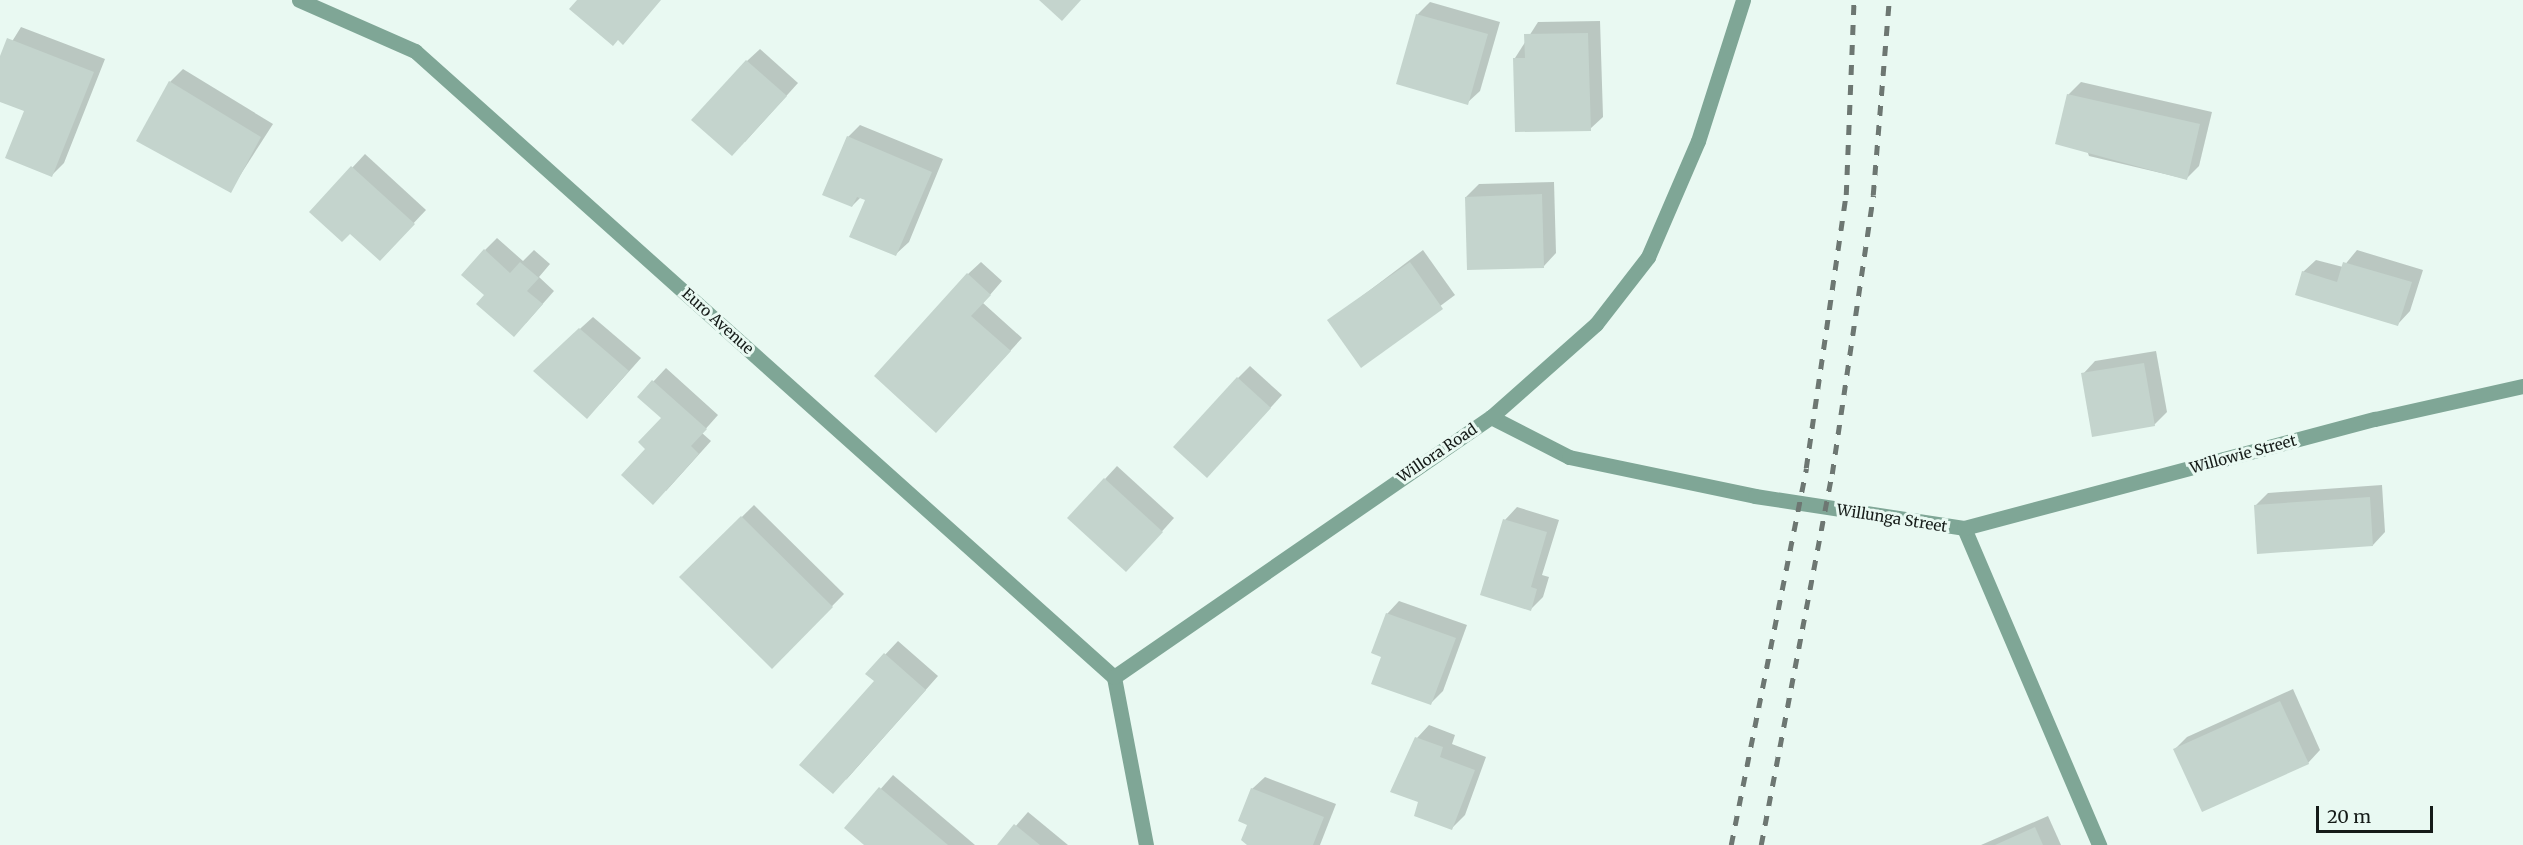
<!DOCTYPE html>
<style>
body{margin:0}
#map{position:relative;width:2523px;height:845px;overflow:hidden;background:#e9f9f2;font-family:Merriweather,serif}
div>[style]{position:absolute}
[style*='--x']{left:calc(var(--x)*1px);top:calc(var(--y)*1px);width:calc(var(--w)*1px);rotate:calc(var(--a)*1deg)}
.shadow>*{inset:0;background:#0003}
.building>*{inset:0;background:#c4d4cd}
.minor>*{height:15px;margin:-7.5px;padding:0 7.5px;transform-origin:7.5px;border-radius:7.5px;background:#7fa696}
.rail>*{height:4.5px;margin-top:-2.25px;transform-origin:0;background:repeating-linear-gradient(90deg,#6d7772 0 10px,transparent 0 20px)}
span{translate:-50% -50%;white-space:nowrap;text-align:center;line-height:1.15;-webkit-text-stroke:6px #e9f9f2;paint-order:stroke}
.street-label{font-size:15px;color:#151b18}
.scale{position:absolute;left:2316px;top:806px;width:117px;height:27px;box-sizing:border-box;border:3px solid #151b18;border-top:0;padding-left:8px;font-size:18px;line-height:21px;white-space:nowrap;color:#151b18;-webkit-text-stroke:4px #e9f9f2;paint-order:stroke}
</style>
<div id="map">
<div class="shadow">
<div style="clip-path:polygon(1430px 2px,1500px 22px,1480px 91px,1467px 103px,1417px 15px)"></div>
<div style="clip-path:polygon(1600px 21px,1603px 117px,1590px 129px,1515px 58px,1538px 22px)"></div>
<div style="clip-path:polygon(21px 27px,105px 59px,64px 163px,52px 175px,26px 110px,0 100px,0 61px)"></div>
<div style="clip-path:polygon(760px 49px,798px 83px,745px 142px,747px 61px)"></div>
<div style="clip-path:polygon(183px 69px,273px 124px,230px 191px,170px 82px)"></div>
<div style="clip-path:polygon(2081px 82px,2212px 112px,2199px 166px,2186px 179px,2089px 156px,2068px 95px)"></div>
<div style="clip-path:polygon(860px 125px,943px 159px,909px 242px,896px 254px,867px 199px,861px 197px,852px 206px,848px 137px)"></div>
<div style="clip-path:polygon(365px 154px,426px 210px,392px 246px,311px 212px)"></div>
<div style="clip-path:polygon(1554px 182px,1556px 253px,1544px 266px,1466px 197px,1479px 184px)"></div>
<div style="clip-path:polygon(497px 238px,523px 261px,534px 250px,550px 264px,539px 277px,554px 291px,526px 323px,485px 250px)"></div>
<div style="clip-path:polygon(1423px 250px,1455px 295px,1361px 365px,1329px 321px)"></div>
<div style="clip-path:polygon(2357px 250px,2423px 270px,2410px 311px,2398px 324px,2303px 272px,2316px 260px,2343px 267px)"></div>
<div style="clip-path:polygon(981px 262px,1002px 281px,983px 303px,1022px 338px,949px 418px,968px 274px)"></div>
<div style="clip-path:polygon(593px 317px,641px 358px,600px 404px,548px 358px)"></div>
<div style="clip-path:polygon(2156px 351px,2167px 412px,2154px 425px,2083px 374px,2095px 361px)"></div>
<div style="clip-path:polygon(1250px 366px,1282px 395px,1220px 463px,1238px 378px)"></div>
<div style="clip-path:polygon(666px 368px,718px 415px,702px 433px,711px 441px,666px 491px,647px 449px,663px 418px,639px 397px)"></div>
<div style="clip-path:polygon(1117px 466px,1174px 518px,1139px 557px,1105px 479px)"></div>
<div style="clip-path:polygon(2382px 485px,2385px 532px,2373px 545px,2255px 506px,2268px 493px)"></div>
<div style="clip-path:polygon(754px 505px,844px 594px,772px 667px,681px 577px)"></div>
<div style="clip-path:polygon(1517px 507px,1559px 520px,1542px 575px,1549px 577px,1543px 597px,1531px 609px,1505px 520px)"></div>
<div style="clip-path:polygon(1399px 601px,1467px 625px,1443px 691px,1431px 703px,1383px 656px,1387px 614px)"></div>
<div style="clip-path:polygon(898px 641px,938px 676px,846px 780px,876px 681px,867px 674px)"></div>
<div style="clip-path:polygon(2293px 689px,2320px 750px,2308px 763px,2175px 749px,2187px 737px)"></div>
<div style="clip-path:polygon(1429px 725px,1455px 735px,1452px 744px,1486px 757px,1465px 815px,1452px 828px,1420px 801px,1417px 738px)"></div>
<div style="clip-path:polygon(893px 775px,975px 845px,866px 845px,846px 828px)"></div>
<div style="clip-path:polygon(1265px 777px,1336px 804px,1320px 845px,1249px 845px,1252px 789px)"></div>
<div style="clip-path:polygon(1028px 812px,1068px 845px,999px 845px)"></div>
<div style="clip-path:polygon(2048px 816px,2061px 845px,1981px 845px)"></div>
</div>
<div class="building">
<div style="clip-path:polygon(577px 0,661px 0,623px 45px,618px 40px,613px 46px,569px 9px)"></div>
<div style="clip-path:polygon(1039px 0,1081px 0,1062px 21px)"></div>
<div style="clip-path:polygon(1416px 14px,1488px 34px,1468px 105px,1396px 84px)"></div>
<div style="clip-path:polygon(1588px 33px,1591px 131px,1515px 132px,1513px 58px,1525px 58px,1524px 34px)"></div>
<div style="clip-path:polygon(7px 38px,94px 72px,52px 177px,5px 158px,24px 111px,0 102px,0 56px)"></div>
<div style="clip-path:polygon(746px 60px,787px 96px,732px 156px,691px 120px)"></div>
<div style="clip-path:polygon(169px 81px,261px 137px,231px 193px,136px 141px)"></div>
<div style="clip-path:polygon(2067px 94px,2200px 124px,2187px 180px,2055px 144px)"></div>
<div style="clip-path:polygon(847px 136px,932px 172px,896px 256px,849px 237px,865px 200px,857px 197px,852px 207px,822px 195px)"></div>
<div style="clip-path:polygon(351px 166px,415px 224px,380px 261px,350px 234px,342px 242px,309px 212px)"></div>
<div style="clip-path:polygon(1542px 194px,1544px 268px,1467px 270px,1465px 197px)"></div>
<div style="clip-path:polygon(484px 249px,510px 273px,520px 262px,539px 278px,527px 291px,543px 304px,514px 337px,476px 304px,484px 295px,461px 275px)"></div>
<div style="clip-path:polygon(1410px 262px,1443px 309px,1361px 368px,1327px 320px)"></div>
<div style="clip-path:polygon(2343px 262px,2412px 282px,2398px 326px,2295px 295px,2302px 271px,2337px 282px)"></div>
<div style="clip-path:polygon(967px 273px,991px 295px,971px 316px,1011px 351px,936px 433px,874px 376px)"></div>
<div style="clip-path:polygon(579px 328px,629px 371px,587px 419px,533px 371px)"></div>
<div style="clip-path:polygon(2144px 363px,2155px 426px,2092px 437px,2081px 373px)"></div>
<div style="clip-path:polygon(1237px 377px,1271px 408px,1207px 478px,1173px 447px)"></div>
<div style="clip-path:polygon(652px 380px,707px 429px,691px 446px,699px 454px,653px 505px,621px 475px,645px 449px,638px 442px,661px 418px,637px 397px)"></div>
<div style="clip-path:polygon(1104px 478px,1163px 532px,1126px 572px,1067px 518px)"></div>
<div style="clip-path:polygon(2370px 497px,2373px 546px,2257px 554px,2254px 505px)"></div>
<div style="clip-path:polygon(741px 516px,833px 607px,772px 669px,679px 577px)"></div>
<div style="clip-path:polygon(1503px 519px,1547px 532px,1531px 587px,1537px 589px,1531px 611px,1480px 595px)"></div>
<div style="clip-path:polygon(1386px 613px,1456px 638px,1431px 705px,1371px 684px,1381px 657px,1371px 653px)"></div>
<div style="clip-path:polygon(884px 653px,926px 690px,833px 794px,799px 765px,874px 681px,865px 674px)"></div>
<div style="clip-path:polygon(2280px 701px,2309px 764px,2202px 812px,2173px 749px)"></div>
<div style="clip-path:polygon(1415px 737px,1443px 747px,1440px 757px,1475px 770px,1452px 830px,1414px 816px,1418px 802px,1390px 792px)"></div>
<div style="clip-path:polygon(879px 787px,948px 845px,864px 845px,844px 828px)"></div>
<div style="clip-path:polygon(1251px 788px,1324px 817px,1313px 845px,1247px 845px,1241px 840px,1247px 825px,1238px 821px)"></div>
<div style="clip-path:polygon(1014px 824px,1040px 845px,997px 845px)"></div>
<div style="clip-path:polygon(2035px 827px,2043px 845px,1995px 845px)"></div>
</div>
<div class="minor">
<div style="--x:299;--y:0;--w:127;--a:23.7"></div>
<div style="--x:415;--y:51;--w:938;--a:41.85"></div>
<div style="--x:1491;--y:417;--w:88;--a:27.1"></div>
<div style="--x:1569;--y:457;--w:190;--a:11.8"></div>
<div style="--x:1755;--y:496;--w:211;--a:8.7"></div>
<div style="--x:1964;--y:528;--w:345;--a:66.9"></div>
<div style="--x:1964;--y:528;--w:425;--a:-14.9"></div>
<div style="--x:2375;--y:419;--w:152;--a:-12.6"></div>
<div style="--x:1146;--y:845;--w:171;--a:-100.8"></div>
<div style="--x:1114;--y:677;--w:458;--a:-34.6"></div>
<div style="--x:1491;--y:417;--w:140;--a:-41.5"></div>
<div style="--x:1596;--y:324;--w:85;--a:-52.2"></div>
<div style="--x:1648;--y:257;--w:126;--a:-66.7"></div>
<div style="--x:1698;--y:141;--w:148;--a:-72.3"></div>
</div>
<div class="rail">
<div style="--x:1731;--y:845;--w:384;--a:-78.7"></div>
<div style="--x:1806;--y:468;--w:276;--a:-81.7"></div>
<div style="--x:1846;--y:195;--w:195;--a:-87.7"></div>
<div style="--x:1761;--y:845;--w:378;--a:-79.2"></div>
<div style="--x:1832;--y:474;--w:282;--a:-81.6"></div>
<div style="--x:1873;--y:195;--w:196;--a:-85.3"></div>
</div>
<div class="street-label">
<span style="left:718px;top:321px;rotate:42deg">Euro Avenue</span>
<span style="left:1437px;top:453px;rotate:-34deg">Willora Road</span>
<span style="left:2243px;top:454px;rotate:-15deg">Willowie Street</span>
<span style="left:1892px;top:518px;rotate:9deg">Willunga Street</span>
</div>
<div class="scale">20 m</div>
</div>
